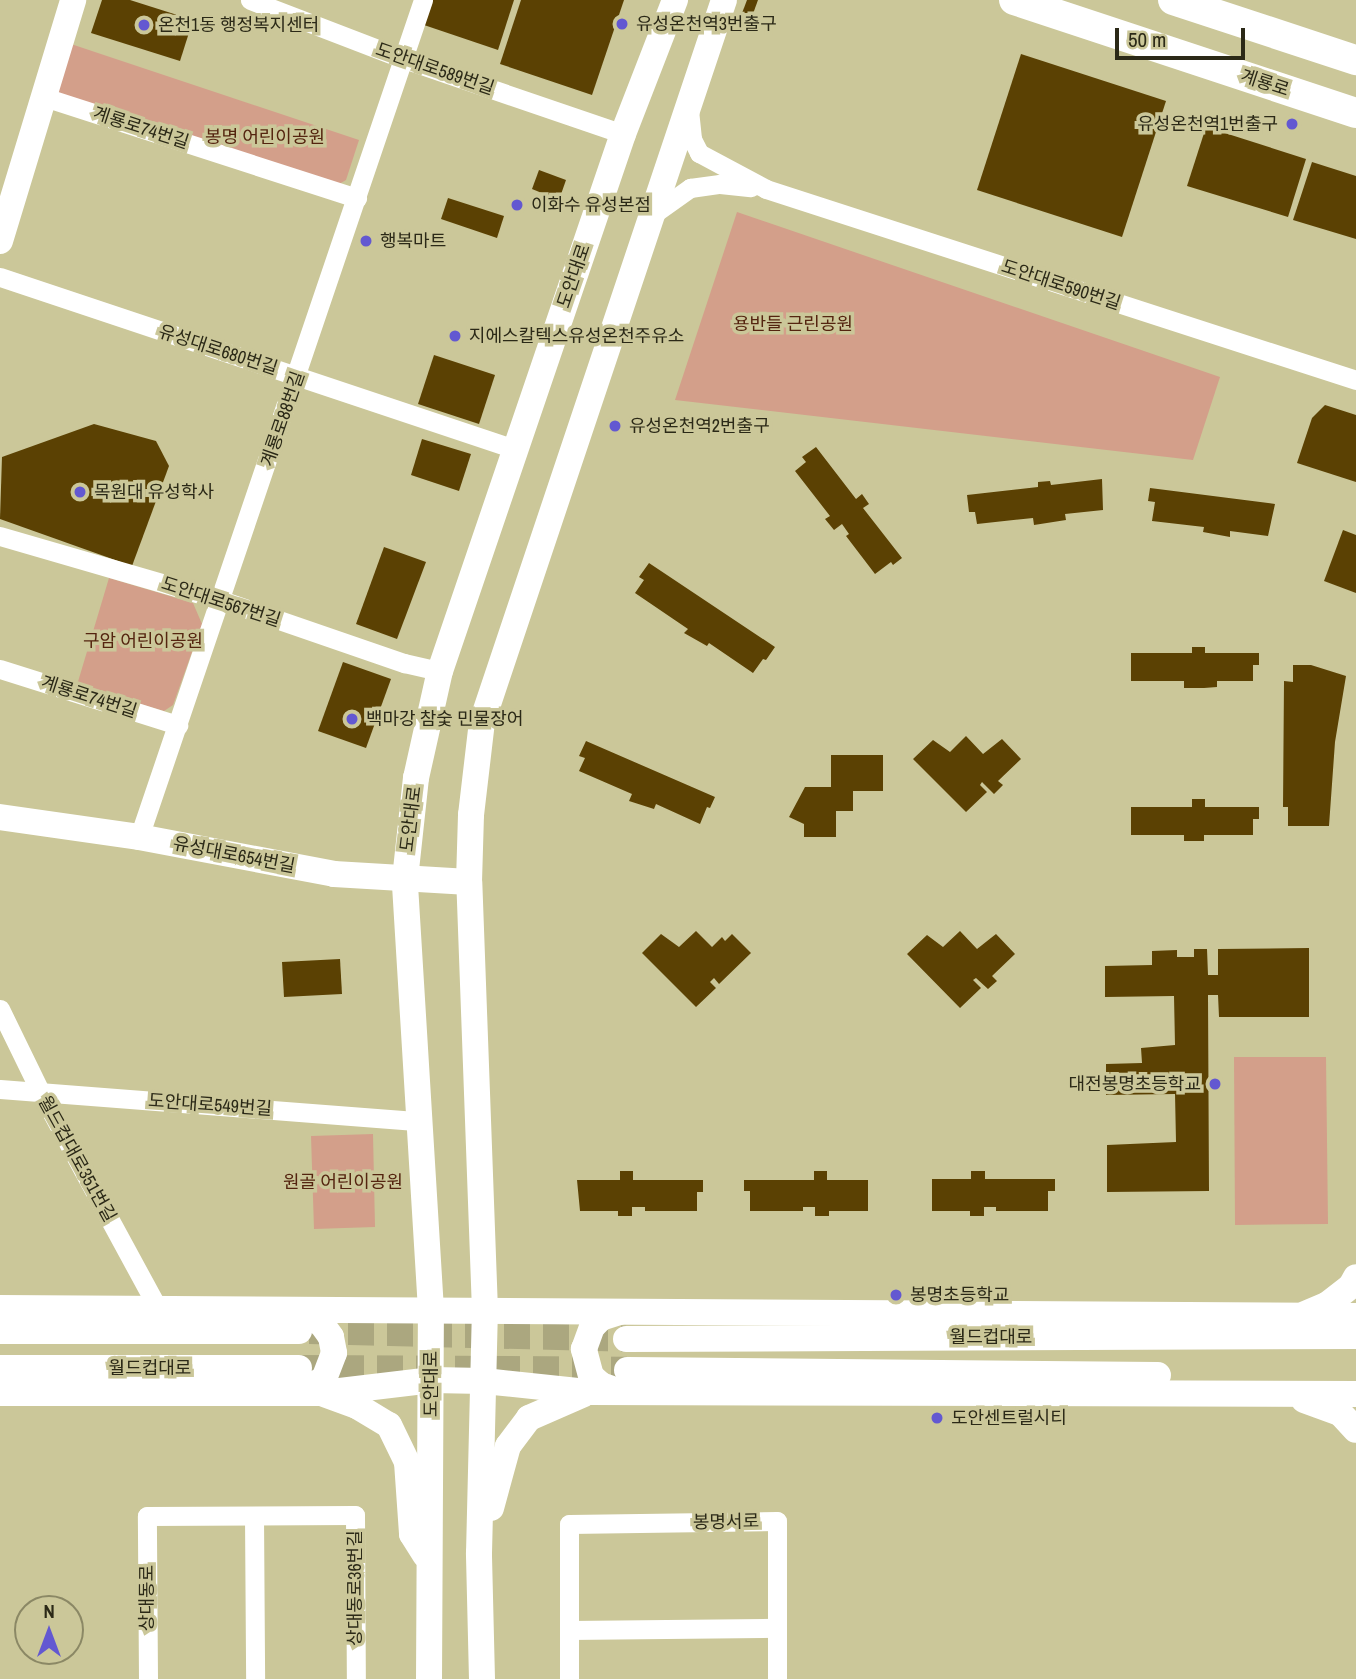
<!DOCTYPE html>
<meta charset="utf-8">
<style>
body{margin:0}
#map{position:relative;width:1356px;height:1679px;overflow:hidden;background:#cbc799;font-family:"Archivo Narrow","Noto Sans KR",sans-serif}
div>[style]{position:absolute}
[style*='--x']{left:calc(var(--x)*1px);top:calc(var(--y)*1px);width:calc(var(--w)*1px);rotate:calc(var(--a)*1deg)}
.green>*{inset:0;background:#d39f8a}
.building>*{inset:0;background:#5b4103}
.secondary-tunnel>*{height:26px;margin-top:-13px;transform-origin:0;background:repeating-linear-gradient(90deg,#aba77f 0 26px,transparent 0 39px)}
.street>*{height:19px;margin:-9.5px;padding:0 9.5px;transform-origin:9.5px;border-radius:9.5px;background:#fff}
.secondary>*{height:26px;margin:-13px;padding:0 13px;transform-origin:13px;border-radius:13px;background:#fff}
.primary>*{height:30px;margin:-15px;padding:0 15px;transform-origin:15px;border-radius:15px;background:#fff}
.dots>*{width:19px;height:19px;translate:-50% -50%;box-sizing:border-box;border:4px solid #cbc799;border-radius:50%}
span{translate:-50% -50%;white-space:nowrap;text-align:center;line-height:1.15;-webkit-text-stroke:7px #cbc799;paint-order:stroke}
.poi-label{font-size:18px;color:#2b2917}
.left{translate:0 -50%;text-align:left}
.right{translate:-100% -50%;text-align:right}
.street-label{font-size:18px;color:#2b2917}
.park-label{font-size:18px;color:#54240f}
.north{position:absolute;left:14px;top:1595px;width:70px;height:70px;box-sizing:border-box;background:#cbc799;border:2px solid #8b8865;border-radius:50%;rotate:0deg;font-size:19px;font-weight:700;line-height:28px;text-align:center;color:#2b2917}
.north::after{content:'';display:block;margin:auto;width:24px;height:32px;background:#6358d1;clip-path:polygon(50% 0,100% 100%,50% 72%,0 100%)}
.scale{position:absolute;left:1115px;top:28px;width:130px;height:32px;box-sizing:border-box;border:4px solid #2b2917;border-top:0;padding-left:9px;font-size:21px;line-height:24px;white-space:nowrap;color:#2b2917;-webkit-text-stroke:5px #cbc799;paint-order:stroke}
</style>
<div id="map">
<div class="green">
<div style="clip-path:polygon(68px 43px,359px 140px,346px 180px,334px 187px,51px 92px)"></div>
<div style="clip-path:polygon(737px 212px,1220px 377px,1193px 460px,675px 400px)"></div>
<div style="clip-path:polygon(109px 578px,193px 603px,202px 624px,173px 705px,164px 711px,77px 685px)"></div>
<div style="clip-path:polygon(1234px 1057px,1326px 1057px,1328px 1224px,1235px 1225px)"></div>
<div style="clip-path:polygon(373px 1134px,375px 1227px,314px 1229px,311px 1136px)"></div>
</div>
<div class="building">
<div style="clip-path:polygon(102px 0,130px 0,193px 20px,180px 61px,91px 33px)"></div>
<div style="clip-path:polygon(433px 0,514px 0,498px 50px,424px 25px)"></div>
<div style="clip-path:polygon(521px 0,624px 0,592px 95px,500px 64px)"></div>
<div style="clip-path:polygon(747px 0,758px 0,746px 33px,736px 29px)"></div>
<div style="clip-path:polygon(1021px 54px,1166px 101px,1122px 237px,977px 190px)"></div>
<div style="clip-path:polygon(1206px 127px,1306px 159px,1288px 217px,1187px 186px)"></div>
<div style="clip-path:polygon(1312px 162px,1356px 176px,1356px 239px,1293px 220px)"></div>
<div style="clip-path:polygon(539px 170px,566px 180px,559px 200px,532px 189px)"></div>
<div style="clip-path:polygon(448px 198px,504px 216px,497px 238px,441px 219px)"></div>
<div style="clip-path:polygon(434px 355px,495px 375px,479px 424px,418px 404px)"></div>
<div style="clip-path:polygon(1325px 405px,1356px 415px,1356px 482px,1297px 463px,1312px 418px)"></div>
<div style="clip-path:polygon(94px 424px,156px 441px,169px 466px,132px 566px,0 519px,2px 457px)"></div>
<div style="clip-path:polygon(422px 439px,471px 454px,459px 491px,411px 475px)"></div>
<div style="clip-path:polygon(816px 447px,856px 499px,862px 494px,869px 504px,863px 508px,902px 558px,893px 565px,891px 562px,875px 574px,846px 536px,849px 534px,842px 524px,834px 530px,825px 519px,830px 516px,795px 471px,806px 462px,802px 457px)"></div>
<div style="clip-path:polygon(1102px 479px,1103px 510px,1065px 514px,1066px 520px,1034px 525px,1033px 518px,977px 524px,975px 512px,969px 512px,967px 495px,1038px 487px,1038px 482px,1050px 481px,1051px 485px)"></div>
<div style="clip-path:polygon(1150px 488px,1275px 504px,1268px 536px,1230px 531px,1230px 537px,1203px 532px,1204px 527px,1152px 521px,1155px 502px,1148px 501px)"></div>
<div style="clip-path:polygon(1343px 530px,1356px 535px,1356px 593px,1324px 581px)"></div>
<div style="clip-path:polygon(384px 547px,426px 562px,397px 639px,356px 624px)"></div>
<div style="clip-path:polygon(649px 563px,775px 647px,766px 660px,763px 659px,753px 673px,709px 643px,707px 646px,684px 633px,688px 629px,635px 593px,644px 580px,639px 577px)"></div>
<div style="clip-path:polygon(1192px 647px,1205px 647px,1205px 653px,1259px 653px,1259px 665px,1253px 665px,1253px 681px,1217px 681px,1217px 687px,1204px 688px,1184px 688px,1184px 681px,1131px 681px,1131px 653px,1192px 653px)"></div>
<div style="clip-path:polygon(343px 662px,391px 679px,366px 748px,318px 731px)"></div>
<div style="clip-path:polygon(1293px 665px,1311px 665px,1346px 676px,1335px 742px,1329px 826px,1288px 826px,1288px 807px,1283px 807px,1284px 681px,1293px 682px)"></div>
<div style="clip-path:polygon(966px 736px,983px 754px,1002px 739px,1021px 759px,998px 781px,1003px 785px,994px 794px,982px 782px,980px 785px,987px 792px,966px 812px,913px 759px,933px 740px,950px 752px)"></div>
<div style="clip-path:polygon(586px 741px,715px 797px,710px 808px,707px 807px,700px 824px,656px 804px,654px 809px,629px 801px,632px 794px,579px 771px,585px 758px,579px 756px)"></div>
<div style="clip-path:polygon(831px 755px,883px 755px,883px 791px,853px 791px,853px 811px,836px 811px,836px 837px,804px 837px,804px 824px,789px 817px,805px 787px,831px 787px)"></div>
<div style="clip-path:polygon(1192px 799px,1205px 799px,1205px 807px,1259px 807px,1259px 819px,1253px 819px,1253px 835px,1204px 835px,1204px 841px,1184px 841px,1184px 835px,1131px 835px,1131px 807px,1192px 807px)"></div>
<div style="clip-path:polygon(696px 931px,712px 947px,722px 937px,725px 941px,732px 934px,751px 953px,719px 984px,714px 978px,710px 982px,716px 988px,696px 1007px,642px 953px,661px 934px,679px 947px)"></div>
<div style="clip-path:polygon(960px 931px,977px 949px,996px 934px,1015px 954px,992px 976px,997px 981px,988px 989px,976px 978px,973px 980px,981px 988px,960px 1008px,907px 954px,927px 935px,943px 947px)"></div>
<div style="clip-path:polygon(1309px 948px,1309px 1017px,1219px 1017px,1218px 995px,1208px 995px,1209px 1191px,1107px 1192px,1107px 1145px,1176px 1142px,1175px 1094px,1106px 1095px,1106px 1064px,1142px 1063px,1141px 1048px,1175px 1045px,1174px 996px,1105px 997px,1105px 966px,1152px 965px,1152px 951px,1177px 950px,1177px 957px,1194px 957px,1194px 949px,1207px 949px,1208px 975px,1218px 975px,1218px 949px)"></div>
<div style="clip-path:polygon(340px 959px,342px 994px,284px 997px,282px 962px)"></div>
<div style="clip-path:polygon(620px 1171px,633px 1171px,633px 1180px,703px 1180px,703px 1192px,697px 1192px,697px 1211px,645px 1211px,645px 1207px,632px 1207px,632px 1216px,618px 1216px,618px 1211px,580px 1211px,577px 1180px,620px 1180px)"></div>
<div style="clip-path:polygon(814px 1171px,827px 1171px,827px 1180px,868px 1180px,868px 1211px,829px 1211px,829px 1216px,815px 1216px,815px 1207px,803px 1207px,803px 1211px,750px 1211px,750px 1191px,744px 1191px,744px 1180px,814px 1180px)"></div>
<div style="clip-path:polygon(971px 1171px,985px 1171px,985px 1179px,1055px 1179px,1055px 1191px,1048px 1191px,1048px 1211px,996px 1211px,996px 1207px,984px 1207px,984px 1216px,970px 1216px,970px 1211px,932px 1211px,932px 1179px,971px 1179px)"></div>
</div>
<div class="secondary-tunnel">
<div style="--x:309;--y:1331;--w:317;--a:1.4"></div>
<div style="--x:299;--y:1368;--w:328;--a:0.3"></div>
</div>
<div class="street">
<div style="--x:250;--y:0;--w:165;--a:21"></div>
<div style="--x:404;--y:59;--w:231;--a:18.9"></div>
<div style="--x:44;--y:97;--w:329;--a:17.9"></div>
<div style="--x:689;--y:110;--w:29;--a:84"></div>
<div style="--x:692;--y:139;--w:16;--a:63"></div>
<div style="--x:699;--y:153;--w:76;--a:28.2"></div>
<div style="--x:766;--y:189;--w:620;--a:17.94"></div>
<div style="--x:652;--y:215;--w:47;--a:-35.4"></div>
<div style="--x:690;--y:188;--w:30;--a:-8"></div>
<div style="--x:720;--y:184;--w:31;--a:6"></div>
<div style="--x:0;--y:277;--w:543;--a:18.47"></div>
<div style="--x:0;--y:536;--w:230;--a:16.2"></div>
<div style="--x:221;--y:600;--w:194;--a:19"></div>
<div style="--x:404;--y:663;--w:37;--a:13"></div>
<div style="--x:0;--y:669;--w:187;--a:17.5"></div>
<div style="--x:139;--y:837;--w:884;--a:-71.26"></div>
<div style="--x:0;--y:1009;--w:93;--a:64"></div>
<div style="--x:41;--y:1093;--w:243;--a:61.5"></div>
<div style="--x:0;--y:1089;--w:420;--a:4.4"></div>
<div style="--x:254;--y:1516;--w:163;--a:89.6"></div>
<div style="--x:569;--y:1630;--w:208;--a:-0.6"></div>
<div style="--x:148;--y:1679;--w:163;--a:-90.4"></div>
<div style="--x:147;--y:1516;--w:208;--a:-0.3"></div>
<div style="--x:355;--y:1515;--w:164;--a:89.7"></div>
<div style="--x:569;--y:1679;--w:155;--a:-90"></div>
<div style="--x:569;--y:1524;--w:208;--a:-0.8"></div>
<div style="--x:777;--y:1521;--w:158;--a:90"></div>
</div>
<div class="secondary">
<div style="--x:0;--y:241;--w:252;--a:-73.1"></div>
<div style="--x:0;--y:817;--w:140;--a:8.2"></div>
<div style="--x:139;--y:837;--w:198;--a:10.7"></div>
<div style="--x:334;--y:874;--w:135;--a:3.4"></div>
<div style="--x:0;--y:1308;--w:1356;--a:0.34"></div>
<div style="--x:295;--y:1310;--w:29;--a:27"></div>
<div style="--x:321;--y:1323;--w:17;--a:54"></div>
<div style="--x:331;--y:1337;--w:16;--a:79"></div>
<div style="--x:334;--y:1353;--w:28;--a:111"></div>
<div style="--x:324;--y:1379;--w:28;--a:153"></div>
<div style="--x:1305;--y:1314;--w:25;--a:-23"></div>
<div style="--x:1328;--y:1304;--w:29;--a:-38"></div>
<div style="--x:1351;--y:1286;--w:10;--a:-61"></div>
<div style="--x:0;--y:1331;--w:299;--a:0"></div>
<div style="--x:626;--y:1339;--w:730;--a:-0.24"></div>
<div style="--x:0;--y:1368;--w:299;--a:0"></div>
<div style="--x:627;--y:1370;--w:531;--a:0.54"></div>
<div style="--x:618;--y:1391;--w:18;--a:-161"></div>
<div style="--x:601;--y:1385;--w:13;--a:-138"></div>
<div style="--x:591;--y:1376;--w:28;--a:-105"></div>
<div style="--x:584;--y:1349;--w:23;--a:-70"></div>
<div style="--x:592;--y:1327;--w:13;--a:-45"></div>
<div style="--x:601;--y:1318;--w:19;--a:-18"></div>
<div style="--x:0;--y:1393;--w:323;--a:0"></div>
<div style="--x:323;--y:1393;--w:110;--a:-6.8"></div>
<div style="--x:432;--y:1380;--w:52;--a:1.1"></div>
<div style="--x:484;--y:1381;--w:106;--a:6"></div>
<div style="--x:589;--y:1392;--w:767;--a:0.15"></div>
<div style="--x:324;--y:1394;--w:35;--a:20"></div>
<div style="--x:357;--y:1406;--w:37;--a:31"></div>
<div style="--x:389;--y:1425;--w:41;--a:64.1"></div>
<div style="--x:407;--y:1462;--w:72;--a:86"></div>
<div style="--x:412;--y:1534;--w:25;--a:58"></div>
<div style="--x:1304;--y:1400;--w:38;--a:20"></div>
<div style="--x:1340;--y:1413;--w:23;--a:47"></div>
<div style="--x:491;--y:1508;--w:64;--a:-74.7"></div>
<div style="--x:508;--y:1446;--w:35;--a:-53"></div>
<div style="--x:529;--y:1418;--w:58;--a:-23.5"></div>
<div style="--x:429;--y:1679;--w:369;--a:-89.7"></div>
<div style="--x:431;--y:1310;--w:432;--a:-93.5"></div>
<div style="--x:405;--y:879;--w:102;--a:-83.8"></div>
<div style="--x:416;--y:778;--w:110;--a:-77.4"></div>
<div style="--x:440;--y:671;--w:567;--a:-71.18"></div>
<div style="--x:623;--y:134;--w:144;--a:-68.8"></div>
<div style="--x:482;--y:1679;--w:126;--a:-91.4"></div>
<div style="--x:479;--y:1553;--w:242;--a:-88.6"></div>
<div style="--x:485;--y:1311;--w:429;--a:-92.1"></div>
<div style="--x:469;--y:882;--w:67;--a:-88.3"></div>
<div style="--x:471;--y:815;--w:94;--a:-83.3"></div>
<div style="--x:482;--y:722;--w:761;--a:-71.47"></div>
</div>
<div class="primary">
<div style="--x:1014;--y:0;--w:360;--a:18.3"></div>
<div style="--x:1173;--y:0;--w:193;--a:18.2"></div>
</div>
<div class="dots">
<div style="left:622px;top:24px;background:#6358d1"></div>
<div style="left:144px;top:25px;background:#6358d1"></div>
<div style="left:1292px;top:124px;background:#6358d1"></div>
<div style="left:517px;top:205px;background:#6358d1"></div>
<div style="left:366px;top:241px;background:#6358d1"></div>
<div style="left:455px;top:336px;background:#6358d1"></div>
<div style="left:615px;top:426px;background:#6358d1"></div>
<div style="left:80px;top:492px;background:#6358d1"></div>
<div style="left:352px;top:719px;background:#6358d1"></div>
<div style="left:1215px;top:1084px;background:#6358d1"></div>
<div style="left:896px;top:1295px;background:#6358d1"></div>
<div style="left:937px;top:1418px;background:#6358d1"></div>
</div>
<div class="poi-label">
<span class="left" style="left:636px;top:24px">유성온천역3번출구</span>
<span class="left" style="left:158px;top:25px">온천1동 행정복지센터</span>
<span class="right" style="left:1278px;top:124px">유성온천역1번출구</span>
<span class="left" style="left:531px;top:205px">이화수 유성본점</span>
<span class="left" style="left:380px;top:241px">행복마트</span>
<span class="left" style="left:469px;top:336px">지에스칼텍스유성온천주유소</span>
<span class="left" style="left:629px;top:426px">유성온천역2번출구</span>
<span class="left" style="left:94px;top:492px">목원대 유성학사</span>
<span class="left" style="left:366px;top:719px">백마강 참숯 민물장어</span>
<span class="right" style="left:1201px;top:1084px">대전봉명초등학교</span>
<span class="left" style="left:910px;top:1295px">봉명초등학교</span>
<span class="left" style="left:951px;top:1418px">도안센트럴시티</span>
</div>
<div class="street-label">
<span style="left:435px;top:69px;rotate:19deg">도안대로589번길</span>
<span style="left:1265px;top:83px;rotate:18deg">계룡로</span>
<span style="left:141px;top:128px;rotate:18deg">계룡로74번길</span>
<span style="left:574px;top:276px;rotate:-71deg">도안대로</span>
<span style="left:1061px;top:285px;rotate:18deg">도안대로590번길</span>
<span style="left:218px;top:350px;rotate:18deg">유성대로680번길</span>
<span style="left:283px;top:419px;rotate:-71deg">계룡로88번길</span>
<span style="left:221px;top:602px;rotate:18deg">도안대로567번길</span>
<span style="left:89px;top:697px;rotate:18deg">계룡로74번길</span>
<span style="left:411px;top:819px;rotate:-83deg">도안대로</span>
<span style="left:234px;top:855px;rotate:11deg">유성대로654번길</span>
<span style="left:210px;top:1105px;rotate:4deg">도안대로549번길</span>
<span style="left:77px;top:1159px;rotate:61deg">월드컵대로351번길</span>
<span style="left:991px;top:1337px">월드컵대로</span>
<span style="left:150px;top:1368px">월드컵대로</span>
<span style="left:431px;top:1384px;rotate:-90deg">도안대로</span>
<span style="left:726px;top:1522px;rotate:-1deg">봉명서로</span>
<span style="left:355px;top:1588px;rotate:-90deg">상대동로36번길</span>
<span style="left:147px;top:1598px;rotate:-90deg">상대동로</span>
</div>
<div class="park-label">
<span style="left:265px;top:137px">봉명 어린이공원</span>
<span style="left:793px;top:324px">용반들 근린공원</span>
<span style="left:143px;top:641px">구암 어린이공원</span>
<span style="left:343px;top:1182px">원골 어린이공원</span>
</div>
<div class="north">N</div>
<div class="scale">50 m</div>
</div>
